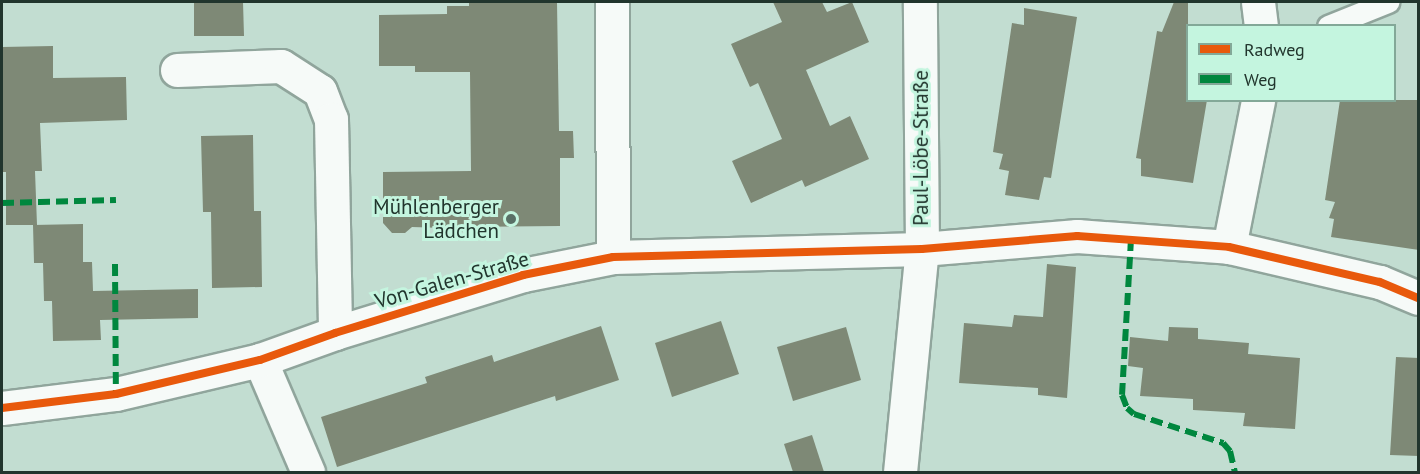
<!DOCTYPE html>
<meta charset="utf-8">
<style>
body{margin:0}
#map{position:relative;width:1420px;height:474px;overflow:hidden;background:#c2ddd1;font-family:"PT Sans",sans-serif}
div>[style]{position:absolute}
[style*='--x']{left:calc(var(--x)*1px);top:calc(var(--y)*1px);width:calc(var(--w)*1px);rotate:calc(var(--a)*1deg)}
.building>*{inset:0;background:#7e8976}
.roads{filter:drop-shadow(2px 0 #90a59c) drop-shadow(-2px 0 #90a59c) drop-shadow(0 2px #90a59c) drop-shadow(0 -2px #90a59c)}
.service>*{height:21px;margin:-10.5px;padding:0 10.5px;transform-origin:10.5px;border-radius:10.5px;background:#f6faf8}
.minor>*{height:33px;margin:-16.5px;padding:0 16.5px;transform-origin:16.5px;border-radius:16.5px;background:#f6faf8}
.quiet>*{height:6px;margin-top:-3px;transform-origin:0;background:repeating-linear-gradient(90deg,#00873e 0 12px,transparent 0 18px)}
.cycleway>*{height:8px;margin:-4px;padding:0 4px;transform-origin:4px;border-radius:4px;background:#e8590c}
.dots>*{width:16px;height:16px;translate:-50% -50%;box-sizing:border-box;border:3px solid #c4f5df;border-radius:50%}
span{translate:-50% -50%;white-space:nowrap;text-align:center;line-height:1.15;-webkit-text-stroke:6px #c4f5df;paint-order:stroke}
.street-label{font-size:21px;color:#21352d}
.poi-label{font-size:21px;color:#21352d}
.right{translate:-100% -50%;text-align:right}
.frame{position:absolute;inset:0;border:3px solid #21352d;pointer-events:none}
.legend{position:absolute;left:1186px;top:24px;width:210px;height:78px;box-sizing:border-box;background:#c4f5df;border:2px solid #83a898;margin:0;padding:8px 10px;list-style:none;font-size:18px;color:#21352d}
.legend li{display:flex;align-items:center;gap:12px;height:30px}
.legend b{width:30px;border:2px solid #83a898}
</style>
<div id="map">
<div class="building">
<div style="clip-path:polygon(194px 2px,243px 2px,244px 36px,194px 36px)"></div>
<div style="clip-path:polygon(469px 2px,557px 2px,559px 131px,573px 131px,574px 158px,560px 158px,560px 226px,468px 227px,463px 232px,449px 233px,444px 228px,412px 227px,405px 233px,392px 233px,383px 223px,383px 172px,471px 171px,470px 72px,415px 72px,415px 66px,379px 66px,379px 15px,447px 14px,447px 6px,469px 6px)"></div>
<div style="clip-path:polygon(773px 2px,822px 2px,827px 12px,852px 2px,869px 42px,806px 70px,830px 126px,850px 116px,869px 159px,805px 187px,802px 180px,751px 203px,732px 161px,782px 139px,758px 83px,750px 87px,731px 44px,782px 22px)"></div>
<div style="clip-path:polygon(1174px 2px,1188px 2px,1188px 100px,1207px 100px,1193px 183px,1141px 176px,1141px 159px,1136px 158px,1157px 31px,1162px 32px)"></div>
<div style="clip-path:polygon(1024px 8px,1077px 17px,1051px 178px,1044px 177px,1039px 200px,1005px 195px,1009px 171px,999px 169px,1003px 154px,993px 152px,1012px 23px,1024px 25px)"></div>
<div style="clip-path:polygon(53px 46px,53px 78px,126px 77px,127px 120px,40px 123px,42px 171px,35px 171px,37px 225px,6px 225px,6px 172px,2px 172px,2px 47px)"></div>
<div style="clip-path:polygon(1340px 100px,1419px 100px,1419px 250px,1331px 237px,1334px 219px,1329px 218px,1335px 202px,1325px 200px)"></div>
<div style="clip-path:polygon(253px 135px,254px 211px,261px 211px,262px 287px,212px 288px,211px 212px,203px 212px,201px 136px)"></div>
<div style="clip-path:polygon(83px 224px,83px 262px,92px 262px,93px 291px,198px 289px,198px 318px,100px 320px,101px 340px,53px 341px,52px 301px,44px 301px,43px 263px,34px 263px,33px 225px)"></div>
<div style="clip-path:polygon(1047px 264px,1076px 267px,1067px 398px,1038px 395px,1038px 388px,959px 383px,964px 323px,1012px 327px,1014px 315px,1043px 317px)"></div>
<div style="clip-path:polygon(721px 321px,739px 374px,672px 397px,655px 343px)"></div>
<div style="clip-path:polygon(601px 326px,619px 380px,556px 401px,555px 396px,337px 467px,321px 417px,427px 383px,425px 377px,492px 355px,494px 362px)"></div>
<div style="clip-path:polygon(846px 327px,861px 380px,793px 401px,777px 347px)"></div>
<div style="clip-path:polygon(1169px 327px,1198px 328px,1198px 339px,1249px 343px,1248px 354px,1300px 358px,1295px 429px,1243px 426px,1245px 413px,1193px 410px,1193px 399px,1140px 396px,1143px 368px,1128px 366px,1130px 337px,1168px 341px)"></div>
<div style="clip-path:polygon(1396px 357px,1419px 358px,1419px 456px,1390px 455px)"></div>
<div style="clip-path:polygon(812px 435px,824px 472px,793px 472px,784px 444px)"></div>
</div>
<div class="roads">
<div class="service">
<div style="--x:1328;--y:26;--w:65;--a:-21.8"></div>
</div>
<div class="minor">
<div style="--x:612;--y:2;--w:255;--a:89.8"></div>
<div style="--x:1258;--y:2;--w:24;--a:83"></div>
<div style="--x:177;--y:70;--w:104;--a:-2.2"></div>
<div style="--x:281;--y:66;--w:46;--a:32.7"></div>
<div style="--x:320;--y:91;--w:30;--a:69"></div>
<div style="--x:331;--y:119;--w:214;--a:88.9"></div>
<div style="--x:1229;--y:247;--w:150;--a:-78.8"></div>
<div style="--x:260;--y:360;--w:122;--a:66.8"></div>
<div style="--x:2;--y:408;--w:115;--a:-7"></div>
<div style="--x:116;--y:394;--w:148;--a:-13.3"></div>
<div style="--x:260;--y:360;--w:80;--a:-19.8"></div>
<div style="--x:335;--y:333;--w:197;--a:-17.1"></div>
<div style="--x:523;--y:275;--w:92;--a:-11.3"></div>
<div style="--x:613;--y:257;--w:309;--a:-1.5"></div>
<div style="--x:922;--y:249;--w:156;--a:-4.8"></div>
<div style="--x:1077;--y:236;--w:152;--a:4.1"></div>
<div style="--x:1229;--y:247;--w:155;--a:13.1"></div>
<div style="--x:1380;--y:282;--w:41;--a:22.8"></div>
<div style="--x:900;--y:472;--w:224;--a:-84.4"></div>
<div style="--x:922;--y:249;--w:247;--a:-90.5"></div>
</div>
</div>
<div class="quiet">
<div style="--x:2;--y:203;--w:114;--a:-1.5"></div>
<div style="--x:1131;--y:239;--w:156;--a:93.3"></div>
<div style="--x:1122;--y:395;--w:14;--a:69"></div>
<div style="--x:1127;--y:408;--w:9;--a:41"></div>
<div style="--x:1134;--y:414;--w:94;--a:18"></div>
<div style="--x:1223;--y:443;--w:11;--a:49"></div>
<div style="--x:1230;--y:451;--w:22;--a:77"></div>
<div style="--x:115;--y:264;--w:130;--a:89.6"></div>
</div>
<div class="cycleway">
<div style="--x:2;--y:408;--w:115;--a:-7"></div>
<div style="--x:116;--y:394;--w:148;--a:-13.3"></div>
<div style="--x:260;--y:360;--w:80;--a:-19.8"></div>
<div style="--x:335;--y:333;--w:197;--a:-17.1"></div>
<div style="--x:523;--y:275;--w:92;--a:-11.3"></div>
<div style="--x:613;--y:257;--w:309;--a:-1.5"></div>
<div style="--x:922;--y:249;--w:156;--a:-4.8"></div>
<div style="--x:1077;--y:236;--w:152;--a:4.1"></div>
<div style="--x:1229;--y:247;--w:155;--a:13.1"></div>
<div style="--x:1380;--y:282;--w:41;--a:22.8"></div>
</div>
<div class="dots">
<div style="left:511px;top:219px;background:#597066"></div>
</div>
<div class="street-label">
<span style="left:921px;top:148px;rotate:-90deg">Paul-Löbe-Straße</span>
<span style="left:452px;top:280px;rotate:-16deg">Von-Galen-Straße</span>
</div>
<div class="poi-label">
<span class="right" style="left:499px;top:219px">Mühlenberger<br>Lädchen</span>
</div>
<div class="frame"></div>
<ul class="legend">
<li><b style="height:8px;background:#e8590c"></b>Radweg</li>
<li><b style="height:8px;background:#00873e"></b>Weg</li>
</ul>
</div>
